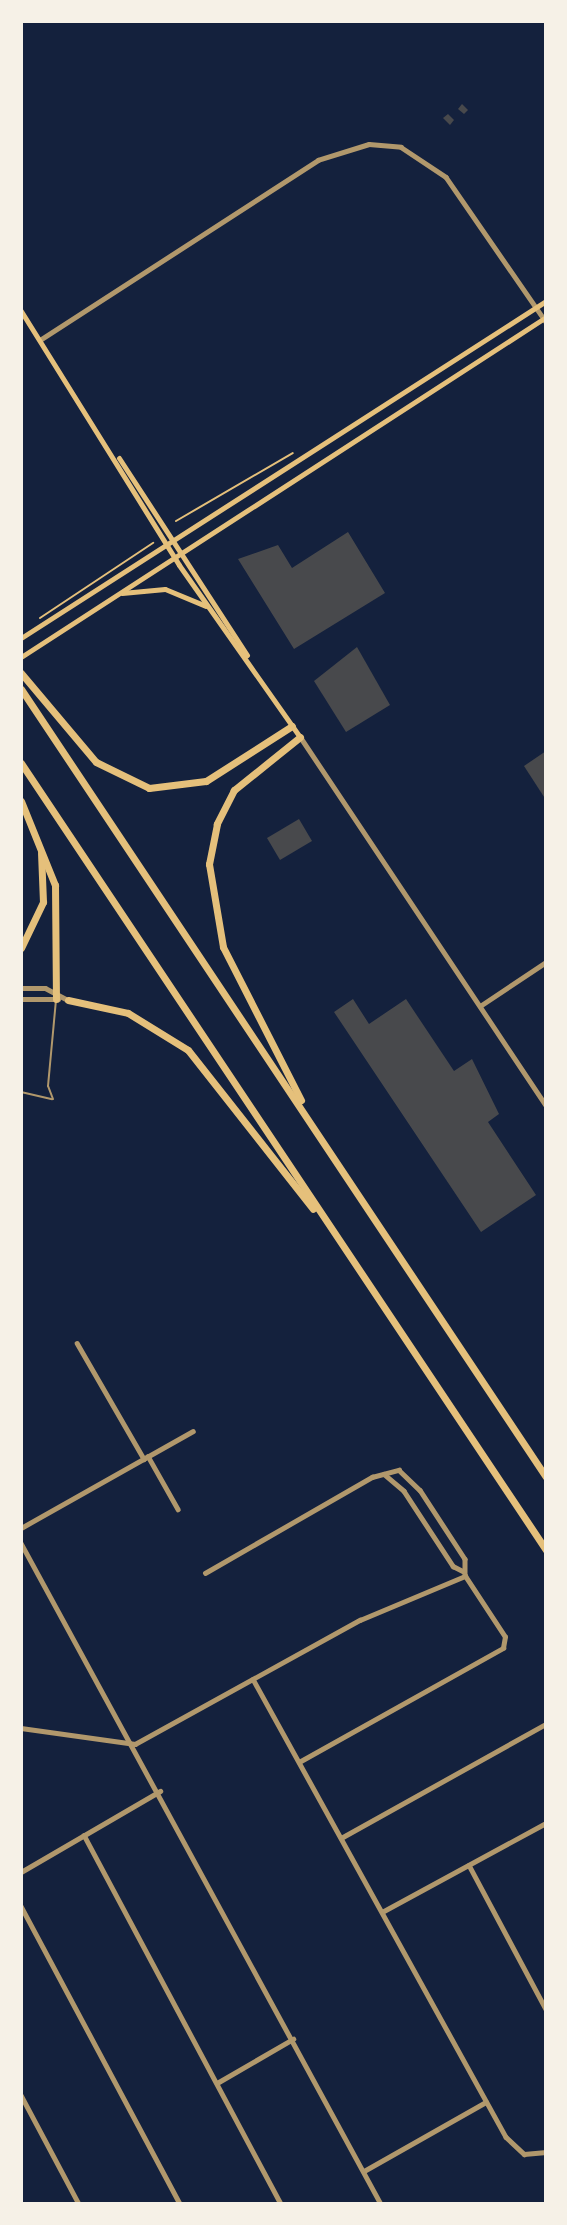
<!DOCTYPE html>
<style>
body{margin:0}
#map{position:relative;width:567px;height:2225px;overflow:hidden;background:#14213d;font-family:"Roboto Condensed",sans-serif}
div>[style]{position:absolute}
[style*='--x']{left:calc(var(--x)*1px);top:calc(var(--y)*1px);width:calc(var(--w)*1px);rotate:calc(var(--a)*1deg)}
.building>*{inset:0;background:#48494c}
.path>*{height:2px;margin:-1px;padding:0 1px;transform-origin:1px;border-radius:1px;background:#e5c07b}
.service>*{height:2px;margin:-1px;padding:0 1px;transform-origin:1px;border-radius:1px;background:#b1986c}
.minor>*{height:4.5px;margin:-2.25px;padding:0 2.25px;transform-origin:2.25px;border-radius:2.25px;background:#b1986c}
.tertiary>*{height:5px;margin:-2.5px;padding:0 2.5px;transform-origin:2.5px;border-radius:2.5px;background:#b1986c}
.secondary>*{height:5px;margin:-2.5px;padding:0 2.5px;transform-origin:2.5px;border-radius:2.5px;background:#e5c07b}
.motorway>*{height:7px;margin:-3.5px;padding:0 3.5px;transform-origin:3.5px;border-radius:3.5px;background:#e5c07b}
span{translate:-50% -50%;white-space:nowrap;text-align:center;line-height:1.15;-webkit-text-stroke:6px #f6f1e7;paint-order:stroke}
.frame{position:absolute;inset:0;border:23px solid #f6f1e7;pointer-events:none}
</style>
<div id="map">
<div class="building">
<div style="clip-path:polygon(462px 104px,468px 110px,464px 114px,458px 109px)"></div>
<div style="clip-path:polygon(448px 114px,454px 120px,450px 125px,443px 118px)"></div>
<div style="clip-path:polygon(348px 532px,385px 593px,294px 649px,238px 559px,278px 545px,292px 568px)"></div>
<div style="clip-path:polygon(357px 647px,390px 705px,346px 732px,314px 681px)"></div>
<div style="clip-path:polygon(546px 751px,546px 800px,524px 766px)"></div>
<div style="clip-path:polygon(299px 819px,312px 841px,280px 860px,267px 838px)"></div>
<div style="clip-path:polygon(353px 999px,369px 1024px,406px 999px,454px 1071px,472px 1059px,499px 1114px,488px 1122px,536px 1195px,481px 1232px,334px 1012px)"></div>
</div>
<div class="path">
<div style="--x:176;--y:521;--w:135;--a:-30.2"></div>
<div style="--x:40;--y:618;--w:136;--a:-33.6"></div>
</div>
<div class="service">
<div style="--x:21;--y:1092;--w:32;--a:13"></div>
<div style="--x:53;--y:1099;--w:14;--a:-111"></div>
<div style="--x:48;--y:1086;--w:86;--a:-84.7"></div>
</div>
<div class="minor">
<div style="--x:40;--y:340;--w:331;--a:-32.9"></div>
<div style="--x:318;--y:160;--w:53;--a:-17.4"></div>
<div style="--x:369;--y:144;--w:32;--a:5"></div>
<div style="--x:401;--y:147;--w:54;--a:33.7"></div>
<div style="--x:446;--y:177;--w:176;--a:55.4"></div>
<div style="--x:480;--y:1006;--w:79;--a:-33.7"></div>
<div style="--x:77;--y:1343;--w:134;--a:60"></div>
<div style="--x:148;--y:1456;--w:61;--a:60.5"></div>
<div style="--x:384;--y:1474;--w:26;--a:40"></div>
<div style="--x:404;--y:1491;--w:90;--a:56.8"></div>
<div style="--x:453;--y:1566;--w:11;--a:27"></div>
<div style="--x:21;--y:1528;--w:197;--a:-29.4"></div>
<div style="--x:21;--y:1543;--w:753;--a:61.43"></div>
<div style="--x:205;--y:1573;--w:193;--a:-29.9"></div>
<div style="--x:372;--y:1477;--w:28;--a:-15"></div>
<div style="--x:399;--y:1470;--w:29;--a:44"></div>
<div style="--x:420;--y:1490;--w:82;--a:56.9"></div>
<div style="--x:465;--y:1559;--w:17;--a:90"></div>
<div style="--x:253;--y:1679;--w:523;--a:61.08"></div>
<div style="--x:506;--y:2137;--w:25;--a:43"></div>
<div style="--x:524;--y:2154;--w:22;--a:-5"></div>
<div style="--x:21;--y:1728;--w:115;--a:8"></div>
<div style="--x:135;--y:1744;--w:257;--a:-28.9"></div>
<div style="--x:360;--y:1620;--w:114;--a:-22.7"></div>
<div style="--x:299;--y:1762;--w:234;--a:-29.2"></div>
<div style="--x:503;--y:1648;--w:11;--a:-80"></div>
<div style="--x:505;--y:1637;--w:73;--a:-123.3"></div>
<div style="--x:84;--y:1835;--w:418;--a:61.9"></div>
<div style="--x:341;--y:1838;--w:235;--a:-29.1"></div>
<div style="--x:469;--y:1865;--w:163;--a:61.9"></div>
<div style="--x:21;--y:1872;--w:161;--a:-30.2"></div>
<div style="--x:21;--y:1906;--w:338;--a:61.9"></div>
<div style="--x:382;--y:1912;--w:187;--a:-28.5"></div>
<div style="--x:217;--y:2083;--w:88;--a:-30.1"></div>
<div style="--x:21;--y:2095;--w:123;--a:62"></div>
<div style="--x:364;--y:2171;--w:140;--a:-29.5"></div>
</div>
<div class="tertiary">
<div style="--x:300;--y:737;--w:443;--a:56.3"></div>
<div style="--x:21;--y:988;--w:24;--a:0"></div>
<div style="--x:45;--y:988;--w:26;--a:28"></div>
<div style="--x:21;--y:999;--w:37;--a:0"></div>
</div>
<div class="secondary">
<div style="--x:21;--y:311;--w:299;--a:58.1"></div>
<div style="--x:179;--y:565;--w:210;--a:54.9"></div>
<div style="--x:119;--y:458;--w:235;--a:57"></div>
<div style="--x:122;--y:593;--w:43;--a:-5.3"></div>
<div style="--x:165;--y:589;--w:44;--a:22.5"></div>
<div style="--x:21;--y:638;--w:624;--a:-32.7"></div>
<div style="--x:21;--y:657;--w:625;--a:-32.93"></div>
</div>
<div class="motorway">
<div style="--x:21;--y:673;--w:116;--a:49.9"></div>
<div style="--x:96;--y:762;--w:59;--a:26.1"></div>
<div style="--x:149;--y:788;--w:57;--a:-7"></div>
<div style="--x:206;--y:781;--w:102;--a:-32.6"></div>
<div style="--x:21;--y:689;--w:947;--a:56.33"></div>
<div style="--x:300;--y:737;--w:85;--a:141.2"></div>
<div style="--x:234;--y:790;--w:38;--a:117"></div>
<div style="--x:217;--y:824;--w:41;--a:101.3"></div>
<div style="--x:209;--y:864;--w:84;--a:80.4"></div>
<div style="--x:223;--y:947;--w:172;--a:63"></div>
<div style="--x:21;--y:763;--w:946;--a:56.29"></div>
<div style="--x:21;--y:801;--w:91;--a:68"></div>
<div style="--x:55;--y:885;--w:114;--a:89.5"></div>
<div style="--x:21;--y:948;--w:51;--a:-64.4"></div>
<div style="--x:43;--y:902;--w:49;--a:-92.3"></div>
<div style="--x:68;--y:1000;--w:61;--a:12.2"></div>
<div style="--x:128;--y:1013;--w:70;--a:31.7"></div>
<div style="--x:188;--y:1050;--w:202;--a:51.8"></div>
</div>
<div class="frame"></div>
</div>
